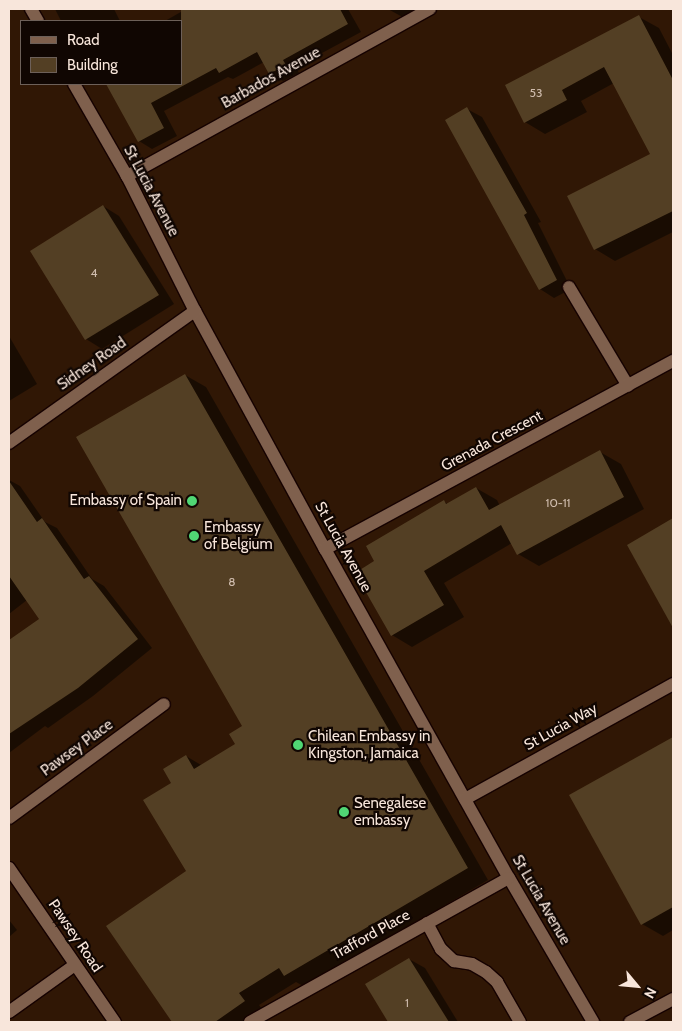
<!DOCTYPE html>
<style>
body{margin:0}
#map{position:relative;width:682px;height:1031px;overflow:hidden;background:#301705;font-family:Cabin,sans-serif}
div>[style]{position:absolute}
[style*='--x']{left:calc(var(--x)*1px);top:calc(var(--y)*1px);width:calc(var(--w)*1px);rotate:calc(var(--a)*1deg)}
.shadow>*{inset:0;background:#0007}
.building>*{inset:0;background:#533f24}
.roads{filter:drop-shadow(1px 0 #160200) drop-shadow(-1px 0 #160200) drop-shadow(0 1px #160200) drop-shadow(0 -1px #160200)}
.minor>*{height:12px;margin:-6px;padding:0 6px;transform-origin:6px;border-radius:6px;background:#7f604d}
.dots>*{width:14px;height:14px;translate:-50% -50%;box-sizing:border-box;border:2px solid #100602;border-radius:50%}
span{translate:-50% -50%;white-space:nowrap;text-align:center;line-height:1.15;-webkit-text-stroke:4.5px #100602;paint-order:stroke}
.number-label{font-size:12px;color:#cfbcad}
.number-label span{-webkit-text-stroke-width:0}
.street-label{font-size:15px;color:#f8e6db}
.poi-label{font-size:15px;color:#f8e6db}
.right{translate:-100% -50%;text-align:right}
.left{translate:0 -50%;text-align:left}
.frame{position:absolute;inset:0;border:10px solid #f8e6db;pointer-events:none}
.legend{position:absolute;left:20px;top:20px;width:162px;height:65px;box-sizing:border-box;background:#100602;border:1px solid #6d6059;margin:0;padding:6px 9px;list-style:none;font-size:15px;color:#f8e6db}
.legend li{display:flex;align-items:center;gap:10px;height:25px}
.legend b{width:25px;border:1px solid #6d6059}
.north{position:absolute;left:612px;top:961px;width:50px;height:50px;-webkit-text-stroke:4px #100602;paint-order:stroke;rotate:118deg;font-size:14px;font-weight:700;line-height:20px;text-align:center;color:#f8e6db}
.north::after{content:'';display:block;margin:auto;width:18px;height:22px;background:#f8e6db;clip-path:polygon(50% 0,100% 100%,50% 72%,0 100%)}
</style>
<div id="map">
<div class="shadow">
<div style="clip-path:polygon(55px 9px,114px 9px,120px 21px,61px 21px)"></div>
<div style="clip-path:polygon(186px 9px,348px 9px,361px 32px,296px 67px,299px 73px,283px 81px,270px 73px,264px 62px,233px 79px,228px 77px,164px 111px,177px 136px,152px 149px,139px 141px,108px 84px,181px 84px,181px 21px,165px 21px)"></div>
<div style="clip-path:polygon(388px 9px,423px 9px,406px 19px)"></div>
<div style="clip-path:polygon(639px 17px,659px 28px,673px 55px,673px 232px,615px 261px,595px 249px,651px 154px,614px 83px,581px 101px,587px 112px,545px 134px,525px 122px)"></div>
<div style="clip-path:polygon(467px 109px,482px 117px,541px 222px,538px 223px,571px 289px,554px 298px,540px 289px)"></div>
<div style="clip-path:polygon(103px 206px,119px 216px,174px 304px,102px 349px,86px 339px)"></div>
<div style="clip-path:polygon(9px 336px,37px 384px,9px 401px)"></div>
<div style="clip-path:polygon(185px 375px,206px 387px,488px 880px,305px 987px,296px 982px,259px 1005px,265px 1013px,252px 1022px,173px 1022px,108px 927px,188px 871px,173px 783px,186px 756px,201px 765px,237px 744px,244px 727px)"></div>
<div style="clip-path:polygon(600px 452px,621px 464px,644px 509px,539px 566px,518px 554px,512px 543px,444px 583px,464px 617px,412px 647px,392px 635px,376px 562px,444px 502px,448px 504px,476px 488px,497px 500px,500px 506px)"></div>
<div style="clip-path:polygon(9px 480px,20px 486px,45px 522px,57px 528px,92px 579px,104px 586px,152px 648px,93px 696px,48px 728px,45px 726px,9px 753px,9px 642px,41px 619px,27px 600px,9px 614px)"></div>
<div style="clip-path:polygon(673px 520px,673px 625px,629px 545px)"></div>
<div style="clip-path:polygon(673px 738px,673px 930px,663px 936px,642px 924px,571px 796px)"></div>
<div style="clip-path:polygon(9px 920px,17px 930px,9px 937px)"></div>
<div style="clip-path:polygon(409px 959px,425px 968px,458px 1022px,389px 1022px,367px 984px)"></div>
</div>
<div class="building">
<div style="clip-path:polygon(181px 9px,340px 9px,348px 24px,283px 60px,286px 65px,269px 74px,257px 52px,219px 73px,216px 68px,151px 103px,164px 128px,138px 142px,106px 84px,181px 84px)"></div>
<div style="clip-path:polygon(639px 15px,673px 80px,673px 211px,594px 250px,567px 196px,650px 154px,604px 67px,562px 90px,567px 100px,524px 123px,505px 85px)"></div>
<div style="clip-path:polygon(467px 107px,527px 213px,524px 215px,557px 280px,539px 290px,445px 120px)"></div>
<div style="clip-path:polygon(103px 205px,159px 295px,85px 340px,30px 251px)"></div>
<div style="clip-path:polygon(185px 374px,468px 868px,284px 976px,279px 968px,239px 993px,245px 1001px,215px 1022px,172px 1022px,106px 926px,186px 871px,143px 800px,171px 783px,163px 769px,186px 755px,194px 769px,235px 744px,229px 734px,242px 726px,76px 437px)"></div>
<div style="clip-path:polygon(600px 450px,624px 497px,517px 555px,501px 525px,424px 571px,444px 605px,391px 636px,355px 573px,374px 561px,366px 546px,444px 500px,446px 504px,476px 487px,489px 510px)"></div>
<div style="clip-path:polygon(9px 481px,37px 522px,42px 518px,84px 579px,89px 576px,138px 639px,78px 688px,9px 734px,9px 640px,39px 619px,9px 576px)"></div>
<div style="clip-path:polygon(673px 518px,673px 628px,627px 545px)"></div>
<div style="clip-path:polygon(673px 737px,673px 907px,641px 925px,569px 795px)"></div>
<div style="clip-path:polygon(409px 958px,449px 1022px,388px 1022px,365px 984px)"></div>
</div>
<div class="roads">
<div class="minor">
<div style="--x:31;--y:9;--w:14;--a:60"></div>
<div style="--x:74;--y:84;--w:106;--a:60.1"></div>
<div style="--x:127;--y:176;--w:151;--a:63.3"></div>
<div style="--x:195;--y:311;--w:271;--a:61.4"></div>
<div style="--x:325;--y:549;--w:377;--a:60.8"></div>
<div style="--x:509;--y:878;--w:167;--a:59.7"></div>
<div style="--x:127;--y:176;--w:346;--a:-28.9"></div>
<div style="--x:569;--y:287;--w:115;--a:59.2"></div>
<div style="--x:9;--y:443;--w:228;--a:-35.4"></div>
<div style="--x:325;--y:549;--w:396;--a:-28.4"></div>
<div style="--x:465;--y:799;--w:238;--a:-28.9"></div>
<div style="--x:9;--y:818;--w:192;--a:-36.3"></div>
<div style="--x:9;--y:868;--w:187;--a:55.5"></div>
<div style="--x:427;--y:923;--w:30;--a:62"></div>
<div style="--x:441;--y:949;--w:18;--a:43"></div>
<div style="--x:454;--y:961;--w:18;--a:9"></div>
<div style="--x:472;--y:964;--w:16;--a:30"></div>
<div style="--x:486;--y:972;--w:15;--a:42"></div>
<div style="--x:497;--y:982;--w:46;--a:60.1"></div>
<div style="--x:9;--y:1012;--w:81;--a:-35.5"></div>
<div style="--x:250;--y:1022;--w:296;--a:-29.1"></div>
<div style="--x:630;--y:1022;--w:49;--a:-28.1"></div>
</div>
</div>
<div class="dots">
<div style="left:192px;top:501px;background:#50d674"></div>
<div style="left:194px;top:536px;background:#50d674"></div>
<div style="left:298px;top:745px;background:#50d674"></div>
<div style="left:344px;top:812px;background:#50d674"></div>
</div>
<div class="number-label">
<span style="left:536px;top:93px">53</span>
<span style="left:94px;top:273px">4</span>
<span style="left:558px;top:503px">10-11</span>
<span style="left:232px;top:582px">8</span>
<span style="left:407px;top:1003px">1</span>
</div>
<div class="street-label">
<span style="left:271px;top:78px;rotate:-29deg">Barbados Avenue</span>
<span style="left:151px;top:191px;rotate:62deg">St Lucia Avenue</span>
<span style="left:92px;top:364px;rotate:-35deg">Sidney Road</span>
<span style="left:492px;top:441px;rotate:-28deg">Grenada Crescent</span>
<span style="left:343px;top:547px;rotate:61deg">St Lucia Avenue</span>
<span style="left:561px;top:727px;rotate:-29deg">St Lucia Way</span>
<span style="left:77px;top:748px;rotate:-36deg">Pawsey Place</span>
<span style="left:541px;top:900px;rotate:60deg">St Lucia Avenue</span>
<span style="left:371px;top:935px;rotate:-29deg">Trafford Place</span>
<span style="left:75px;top:936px;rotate:56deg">Pawsey Road</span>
</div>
<div class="poi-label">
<span class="right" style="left:182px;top:501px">Embassy of Spain</span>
<span class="left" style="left:204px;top:536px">Embassy<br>of Belgium</span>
<span class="left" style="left:308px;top:745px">Chilean Embassy in<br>Kingston, Jamaica</span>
<span class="left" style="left:354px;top:812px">Senegalese<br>embassy</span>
</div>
<div class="frame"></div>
<ul class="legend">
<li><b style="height:6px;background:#7f604d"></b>Road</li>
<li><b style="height:14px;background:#533f24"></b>Building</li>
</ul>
<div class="north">N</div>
</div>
